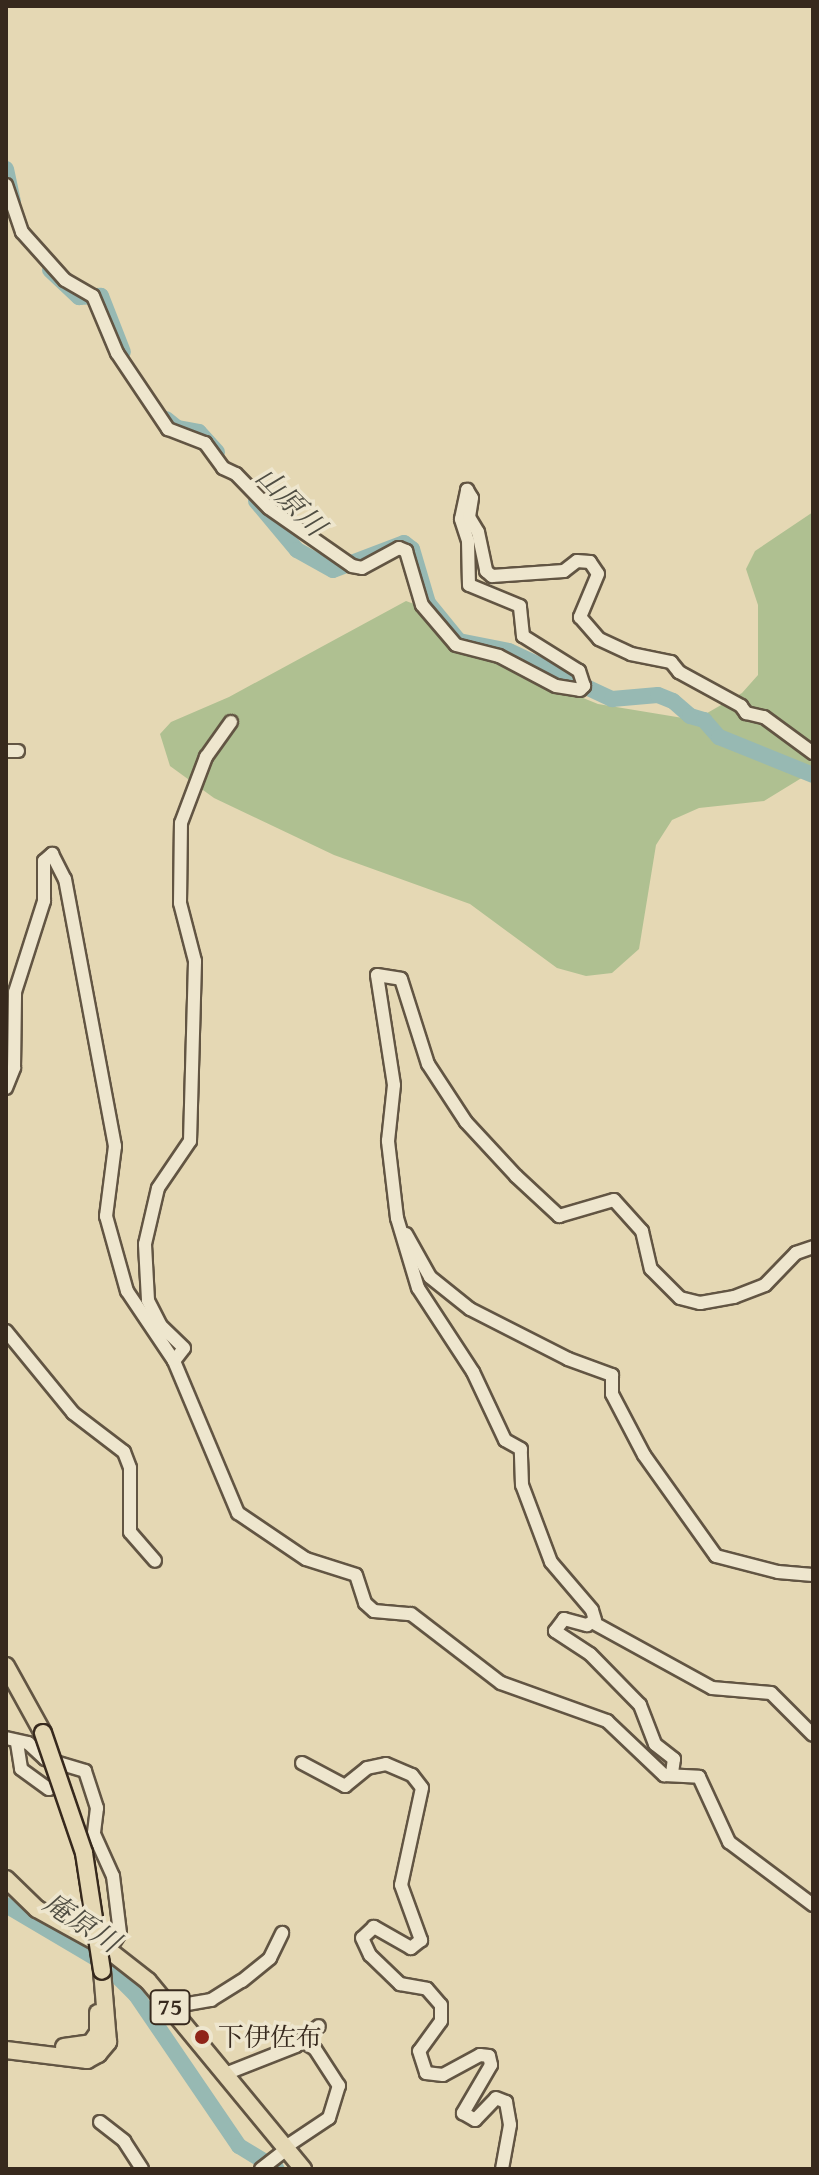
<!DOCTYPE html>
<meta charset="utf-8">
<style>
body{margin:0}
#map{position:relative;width:819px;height:2175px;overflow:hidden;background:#e5d8b4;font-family:"Gentium Book Plus","Noto Serif JP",serif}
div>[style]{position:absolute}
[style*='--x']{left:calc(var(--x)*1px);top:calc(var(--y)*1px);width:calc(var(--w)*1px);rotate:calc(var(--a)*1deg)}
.green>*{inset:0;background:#afc091}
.river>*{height:16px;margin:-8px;padding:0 8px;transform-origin:8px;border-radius:8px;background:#97b9b3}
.roads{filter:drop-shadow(2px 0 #625543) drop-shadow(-2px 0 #625543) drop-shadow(0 2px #625543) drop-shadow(0 -2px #625543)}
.minor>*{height:12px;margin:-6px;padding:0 6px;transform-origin:6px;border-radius:6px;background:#eee6ce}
.major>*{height:16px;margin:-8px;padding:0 8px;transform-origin:8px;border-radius:8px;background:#e5d8b4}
.bridges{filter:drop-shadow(2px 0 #37291d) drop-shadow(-2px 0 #37291d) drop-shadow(0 2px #37291d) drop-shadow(0 -2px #37291d)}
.major-bridge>*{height:16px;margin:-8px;padding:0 8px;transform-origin:8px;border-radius:8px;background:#e5d8b4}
.dots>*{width:22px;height:22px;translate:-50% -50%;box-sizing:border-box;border:4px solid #eee6ce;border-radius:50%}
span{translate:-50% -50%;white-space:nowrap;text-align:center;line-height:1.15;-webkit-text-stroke:7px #eee6ce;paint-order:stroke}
.shield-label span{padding:2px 6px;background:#eee6ce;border:2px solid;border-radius:6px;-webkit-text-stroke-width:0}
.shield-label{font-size:24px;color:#37291d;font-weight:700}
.poi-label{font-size:26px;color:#37291d}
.left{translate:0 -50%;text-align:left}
.water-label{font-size:28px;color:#4f4d42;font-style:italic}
.frame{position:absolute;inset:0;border:8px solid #37291d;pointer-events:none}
</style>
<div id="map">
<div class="green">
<div style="clip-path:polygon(813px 512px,813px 771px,764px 801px,699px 808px,672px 820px,656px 845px,639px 949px,612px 973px,586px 976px,557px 968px,470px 904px,334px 855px,214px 798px,170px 766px,160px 734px,171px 722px,229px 697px,406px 601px,425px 608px,506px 667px,598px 704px,695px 720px,742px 693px,758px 675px,758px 605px,746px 569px,755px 551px)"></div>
</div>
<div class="river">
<div style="--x:6;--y:169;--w:33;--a:78"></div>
<div style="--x:50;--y:270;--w:40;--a:43"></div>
<div style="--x:79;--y:297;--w:22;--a:-3"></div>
<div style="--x:101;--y:296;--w:60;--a:68.6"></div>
<div style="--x:166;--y:419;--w:14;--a:39"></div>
<div style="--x:177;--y:428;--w:22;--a:10"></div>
<div style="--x:199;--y:432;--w:27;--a:48"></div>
<div style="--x:256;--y:501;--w:64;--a:50.1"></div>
<div style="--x:297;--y:550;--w:41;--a:29.1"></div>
<div style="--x:333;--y:570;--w:76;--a:-20.8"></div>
<div style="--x:404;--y:543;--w:10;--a:37"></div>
<div style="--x:412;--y:549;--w:56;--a:73.5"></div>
<div style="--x:428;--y:603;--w:49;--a:50.8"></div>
<div style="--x:459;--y:641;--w:51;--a:11.3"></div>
<div style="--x:509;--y:651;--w:114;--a:25"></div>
<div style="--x:612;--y:699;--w:46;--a:-5"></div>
<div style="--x:658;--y:695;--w:16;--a:22"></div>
<div style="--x:673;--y:701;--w:23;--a:41"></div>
<div style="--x:690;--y:716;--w:15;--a:16"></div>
<div style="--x:704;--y:720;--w:23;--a:49"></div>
<div style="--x:719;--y:737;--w:101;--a:22"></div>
<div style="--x:6;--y:1905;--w:114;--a:30.6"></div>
<div style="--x:104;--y:1963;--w:45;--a:45"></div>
<div style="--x:136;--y:1995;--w:183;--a:55.7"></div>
<div style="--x:239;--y:2146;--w:44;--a:31.2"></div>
</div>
<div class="roads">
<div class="minor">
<div style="--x:6;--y:185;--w:50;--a:71.2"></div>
<div style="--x:22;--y:232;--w:64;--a:48.1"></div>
<div style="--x:65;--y:280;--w:32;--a:30"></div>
<div style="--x:93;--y:296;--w:62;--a:67.2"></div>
<div style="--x:117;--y:353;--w:92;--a:56.1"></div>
<div style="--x:168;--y:429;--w:40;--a:21"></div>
<div style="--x:205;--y:443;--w:31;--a:54"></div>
<div style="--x:223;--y:468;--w:14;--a:25"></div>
<div style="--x:236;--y:474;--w:47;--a:45.9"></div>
<div style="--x:269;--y:508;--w:101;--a:34.9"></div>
<div style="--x:352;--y:566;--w:10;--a:11"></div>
<div style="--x:362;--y:568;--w:42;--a:-28.4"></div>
<div style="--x:399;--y:548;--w:8;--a:23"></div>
<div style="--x:406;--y:551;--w:56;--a:73.5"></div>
<div style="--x:422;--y:605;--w:52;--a:49.6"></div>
<div style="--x:456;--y:645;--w:44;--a:14.3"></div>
<div style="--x:499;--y:656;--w:64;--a:27.8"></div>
<div style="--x:556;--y:686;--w:24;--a:9"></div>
<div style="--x:580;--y:690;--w:6;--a:-45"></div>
<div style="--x:584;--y:686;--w:16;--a:-108"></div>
<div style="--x:579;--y:671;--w:66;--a:-148"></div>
<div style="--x:523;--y:636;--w:30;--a:-96"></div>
<div style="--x:520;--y:606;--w:55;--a:-157.6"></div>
<div style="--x:469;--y:585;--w:44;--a:-91.3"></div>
<div style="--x:468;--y:541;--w:23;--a:-108"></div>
<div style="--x:461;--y:519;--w:30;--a:-78"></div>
<div style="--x:467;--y:490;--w:9;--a:58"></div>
<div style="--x:472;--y:498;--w:19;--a:99"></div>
<div style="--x:469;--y:517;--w:17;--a:59"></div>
<div style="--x:478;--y:532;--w:40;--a:78"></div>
<div style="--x:486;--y:571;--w:8;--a:40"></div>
<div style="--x:492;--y:576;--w:72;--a:-4"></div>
<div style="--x:564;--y:571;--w:16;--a:-38"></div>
<div style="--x:577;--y:561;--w:13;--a:4"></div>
<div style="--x:590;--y:562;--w:14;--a:56"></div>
<div style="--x:598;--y:574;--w:47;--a:112.7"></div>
<div style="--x:580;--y:617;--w:29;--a:49"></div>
<div style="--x:599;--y:639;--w:35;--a:25"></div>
<div style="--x:631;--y:654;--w:41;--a:11.3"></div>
<div style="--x:671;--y:662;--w:13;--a:51"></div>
<div style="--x:679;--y:672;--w:71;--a:28.7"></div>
<div style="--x:741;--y:706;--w:9;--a:54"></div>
<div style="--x:746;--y:713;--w:18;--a:13"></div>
<div style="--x:764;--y:717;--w:61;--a:36.3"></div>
<div style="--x:6;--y:751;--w:12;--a:0"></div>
<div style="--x:6;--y:1088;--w:22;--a:-68"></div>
<div style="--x:14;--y:1068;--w:76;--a:-89.2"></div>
<div style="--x:15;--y:992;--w:96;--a:-72.3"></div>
<div style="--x:44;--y:901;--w:40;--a:-90"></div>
<div style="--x:44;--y:861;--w:11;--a:-41"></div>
<div style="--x:52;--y:854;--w:28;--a:63"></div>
<div style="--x:65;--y:879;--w:272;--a:79.4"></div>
<div style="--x:115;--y:1146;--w:71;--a:97.3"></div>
<div style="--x:106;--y:1216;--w:78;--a:74.4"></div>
<div style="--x:127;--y:1291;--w:84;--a:56.1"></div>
<div style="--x:174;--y:1361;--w:165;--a:67.2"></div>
<div style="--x:238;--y:1513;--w:82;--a:34.1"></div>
<div style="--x:306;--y:1559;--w:52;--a:17.7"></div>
<div style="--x:356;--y:1575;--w:29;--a:72"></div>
<div style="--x:365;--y:1603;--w:12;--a:42"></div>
<div style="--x:374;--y:1611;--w:37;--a:5"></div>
<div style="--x:411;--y:1614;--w:113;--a:37.5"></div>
<div style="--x:501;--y:1683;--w:113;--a:19.7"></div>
<div style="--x:607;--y:1721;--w:79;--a:43.5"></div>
<div style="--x:664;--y:1775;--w:35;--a:3"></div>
<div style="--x:699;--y:1777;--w:72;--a:65.2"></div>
<div style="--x:729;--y:1842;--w:105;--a:36.9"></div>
<div style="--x:406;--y:1234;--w:49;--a:60.8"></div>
<div style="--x:430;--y:1277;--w:51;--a:38.7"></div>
<div style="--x:470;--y:1309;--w:110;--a:27"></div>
<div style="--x:568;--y:1359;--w:47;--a:20"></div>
<div style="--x:612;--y:1375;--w:19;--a:90"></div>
<div style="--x:612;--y:1394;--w:69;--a:62.3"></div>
<div style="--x:644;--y:1455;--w:124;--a:54.5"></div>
<div style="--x:716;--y:1556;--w:64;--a:14.5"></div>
<div style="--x:778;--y:1572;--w:35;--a:5"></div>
<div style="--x:6;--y:1331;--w:106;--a:50.7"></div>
<div style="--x:73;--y:1413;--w:64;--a:37.4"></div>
<div style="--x:124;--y:1452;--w:17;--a:69"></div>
<div style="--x:130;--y:1468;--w:64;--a:90"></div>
<div style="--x:130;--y:1532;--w:38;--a:49"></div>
<div style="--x:174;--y:1361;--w:16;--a:-52"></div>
<div style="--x:184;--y:1348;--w:32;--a:-136"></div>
<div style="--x:161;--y:1326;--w:29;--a:-117"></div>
<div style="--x:148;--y:1300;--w:56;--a:-93.1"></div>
<div style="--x:145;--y:1244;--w:57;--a:-76.9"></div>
<div style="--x:158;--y:1188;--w:57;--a:-55.8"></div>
<div style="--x:190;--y:1141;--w:180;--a:-88.4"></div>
<div style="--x:195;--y:961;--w:60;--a:-104.5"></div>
<div style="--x:180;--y:903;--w:80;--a:-89.3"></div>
<div style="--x:181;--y:823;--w:71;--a:-69.3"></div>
<div style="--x:206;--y:757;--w:43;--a:-54.5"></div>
<div style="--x:592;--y:1622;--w:137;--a:28.8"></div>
<div style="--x:712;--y:1688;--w:59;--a:4.8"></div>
<div style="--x:771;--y:1693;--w:59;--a:45"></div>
<div style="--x:6;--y:1738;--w:23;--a:13"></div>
<div style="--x:28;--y:1743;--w:23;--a:43"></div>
<div style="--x:45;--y:1759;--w:42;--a:16.7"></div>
<div style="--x:85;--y:1771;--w:39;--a:72"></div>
<div style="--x:97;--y:1808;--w:26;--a:97"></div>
<div style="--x:94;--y:1834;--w:46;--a:65.7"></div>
<div style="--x:113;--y:1876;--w:57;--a:83"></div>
<div style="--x:120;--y:1933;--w:20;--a:123"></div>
<div style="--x:17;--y:1743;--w:26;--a:81"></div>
<div style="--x:21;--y:1769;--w:34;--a:36"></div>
<div style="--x:49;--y:1789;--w:6;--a:-39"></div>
<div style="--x:302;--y:1763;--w:49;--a:28.1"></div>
<div style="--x:345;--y:1786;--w:28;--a:-39"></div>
<div style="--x:367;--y:1768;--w:19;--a:-12"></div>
<div style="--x:386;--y:1764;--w:28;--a:23"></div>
<div style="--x:412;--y:1775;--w:16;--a:52"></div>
<div style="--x:422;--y:1788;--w:99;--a:102.2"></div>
<div style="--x:401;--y:1885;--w:59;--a:70"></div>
<div style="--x:421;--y:1940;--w:13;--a:141"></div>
<div style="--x:411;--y:1948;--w:43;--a:-150.4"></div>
<div style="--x:374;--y:1927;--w:16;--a:137"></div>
<div style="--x:362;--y:1938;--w:19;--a:65"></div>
<div style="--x:370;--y:1955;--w:42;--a:44"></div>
<div style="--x:400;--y:1984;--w:27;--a:10"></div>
<div style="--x:427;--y:1989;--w:21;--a:49"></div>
<div style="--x:441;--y:2005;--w:16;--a:90"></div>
<div style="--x:441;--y:2021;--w:37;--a:126"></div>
<div style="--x:419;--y:2051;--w:23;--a:72"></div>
<div style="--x:426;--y:2073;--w:17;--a:7"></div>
<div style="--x:443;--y:2075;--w:42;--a:-28.4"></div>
<div style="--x:480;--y:2055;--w:9;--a:6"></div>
<div style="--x:489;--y:2056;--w:9;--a:77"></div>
<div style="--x:491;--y:2065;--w:56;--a:120.3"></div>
<div style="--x:463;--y:2113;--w:14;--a:30"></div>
<div style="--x:475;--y:2120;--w:30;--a:-46"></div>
<div style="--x:496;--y:2098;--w:11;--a:22"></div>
<div style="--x:506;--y:2102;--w:23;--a:80"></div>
<div style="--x:510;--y:2125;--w:45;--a:100.3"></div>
<div style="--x:672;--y:1773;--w:14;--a:-82"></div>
<div style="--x:674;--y:1759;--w:24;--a:-142"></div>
<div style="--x:655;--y:1744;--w:42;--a:-111"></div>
<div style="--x:640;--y:1705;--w:71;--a:-134.4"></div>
<div style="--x:590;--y:1654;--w:42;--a:-146.7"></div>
<div style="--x:555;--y:1631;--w:15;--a:-53"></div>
<div style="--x:564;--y:1619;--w:24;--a:15"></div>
<div style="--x:587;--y:1625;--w:9;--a:-32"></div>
<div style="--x:595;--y:1620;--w:10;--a:-107"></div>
<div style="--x:592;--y:1610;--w:63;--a:-130.5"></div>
<div style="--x:551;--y:1562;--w:82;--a:-110.6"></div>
<div style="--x:522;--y:1485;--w:36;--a:-92"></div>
<div style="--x:521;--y:1449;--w:18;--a:-151"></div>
<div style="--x:505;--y:1440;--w:75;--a:-115.2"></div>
<div style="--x:473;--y:1372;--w:100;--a:-123.2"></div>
<div style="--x:418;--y:1288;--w:73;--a:-106.7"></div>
<div style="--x:397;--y:1218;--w:78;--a:-96.7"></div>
<div style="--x:388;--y:1141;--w:56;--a:-83.9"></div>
<div style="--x:394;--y:1085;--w:111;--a:-98.8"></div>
<div style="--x:377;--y:975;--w:24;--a:9"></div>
<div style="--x:401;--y:979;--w:89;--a:72.4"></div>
<div style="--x:428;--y:1064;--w:69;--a:56.8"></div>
<div style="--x:466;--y:1122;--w:74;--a:47.2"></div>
<div style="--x:516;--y:1176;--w:59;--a:42.9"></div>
<div style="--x:559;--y:1216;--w:57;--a:-16.2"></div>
<div style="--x:614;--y:1200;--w:42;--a:47.9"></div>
<div style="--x:642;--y:1231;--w:39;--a:77"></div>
<div style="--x:651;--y:1269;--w:41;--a:45"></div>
<div style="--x:680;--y:1298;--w:21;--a:14"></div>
<div style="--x:700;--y:1303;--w:35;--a:-10"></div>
<div style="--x:734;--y:1297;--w:33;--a:-21"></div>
<div style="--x:765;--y:1285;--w:45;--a:-45.9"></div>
<div style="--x:796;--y:1253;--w:18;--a:-19"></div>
<div style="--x:170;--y:2007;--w:42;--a:-9.7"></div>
<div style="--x:211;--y:2000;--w:36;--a:-32"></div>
<div style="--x:242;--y:1981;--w:36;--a:-39"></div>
<div style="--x:270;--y:1958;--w:28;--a:-64"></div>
<div style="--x:225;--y:2074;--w:76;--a:-21.5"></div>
<div style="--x:296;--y:2046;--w:30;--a:-41"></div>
<div style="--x:100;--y:2122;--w:31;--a:38"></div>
<div style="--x:124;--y:2141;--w:33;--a:57"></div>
<div style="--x:284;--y:2148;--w:54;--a:-33.7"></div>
<div style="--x:329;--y:2118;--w:34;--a:-73"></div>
<div style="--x:339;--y:2086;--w:44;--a:-123"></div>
<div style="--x:315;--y:2049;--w:15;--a:-148"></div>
<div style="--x:261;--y:2169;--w:31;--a:-38"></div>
</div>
<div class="major">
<div style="--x:6;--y:1666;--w:77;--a:61.1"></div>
<div style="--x:6;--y:1879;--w:43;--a:44.1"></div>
<div style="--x:37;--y:1909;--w:74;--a:29"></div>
<div style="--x:102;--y:1945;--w:58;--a:38"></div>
<div style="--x:148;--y:1981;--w:244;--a:50.5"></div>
<div style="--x:64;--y:2047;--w:27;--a:-8"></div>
<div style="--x:91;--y:2043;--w:12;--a:-55"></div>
<div style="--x:98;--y:2033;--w:20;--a:-90"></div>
<div style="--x:6;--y:2050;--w:82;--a:7"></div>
<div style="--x:87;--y:2060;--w:13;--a:-29"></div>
<div style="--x:98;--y:2054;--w:16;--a:-50"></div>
<div style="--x:108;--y:2042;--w:71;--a:-94.8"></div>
</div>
</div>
<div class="bridges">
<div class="major-bridge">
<div style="--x:43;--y:1733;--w:127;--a:71.1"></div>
<div style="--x:84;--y:1853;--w:119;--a:81.3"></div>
</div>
</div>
<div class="dots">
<div style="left:202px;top:2037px;background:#8f2418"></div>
</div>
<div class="shield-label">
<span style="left:170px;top:2007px">75</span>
</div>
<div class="poi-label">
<span class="left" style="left:218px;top:2037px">下伊佐布</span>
</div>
<div class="water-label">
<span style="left:291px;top:501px;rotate:45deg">山原川</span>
<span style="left:82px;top:1922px;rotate:33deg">庵原川</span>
</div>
<div class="frame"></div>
</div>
